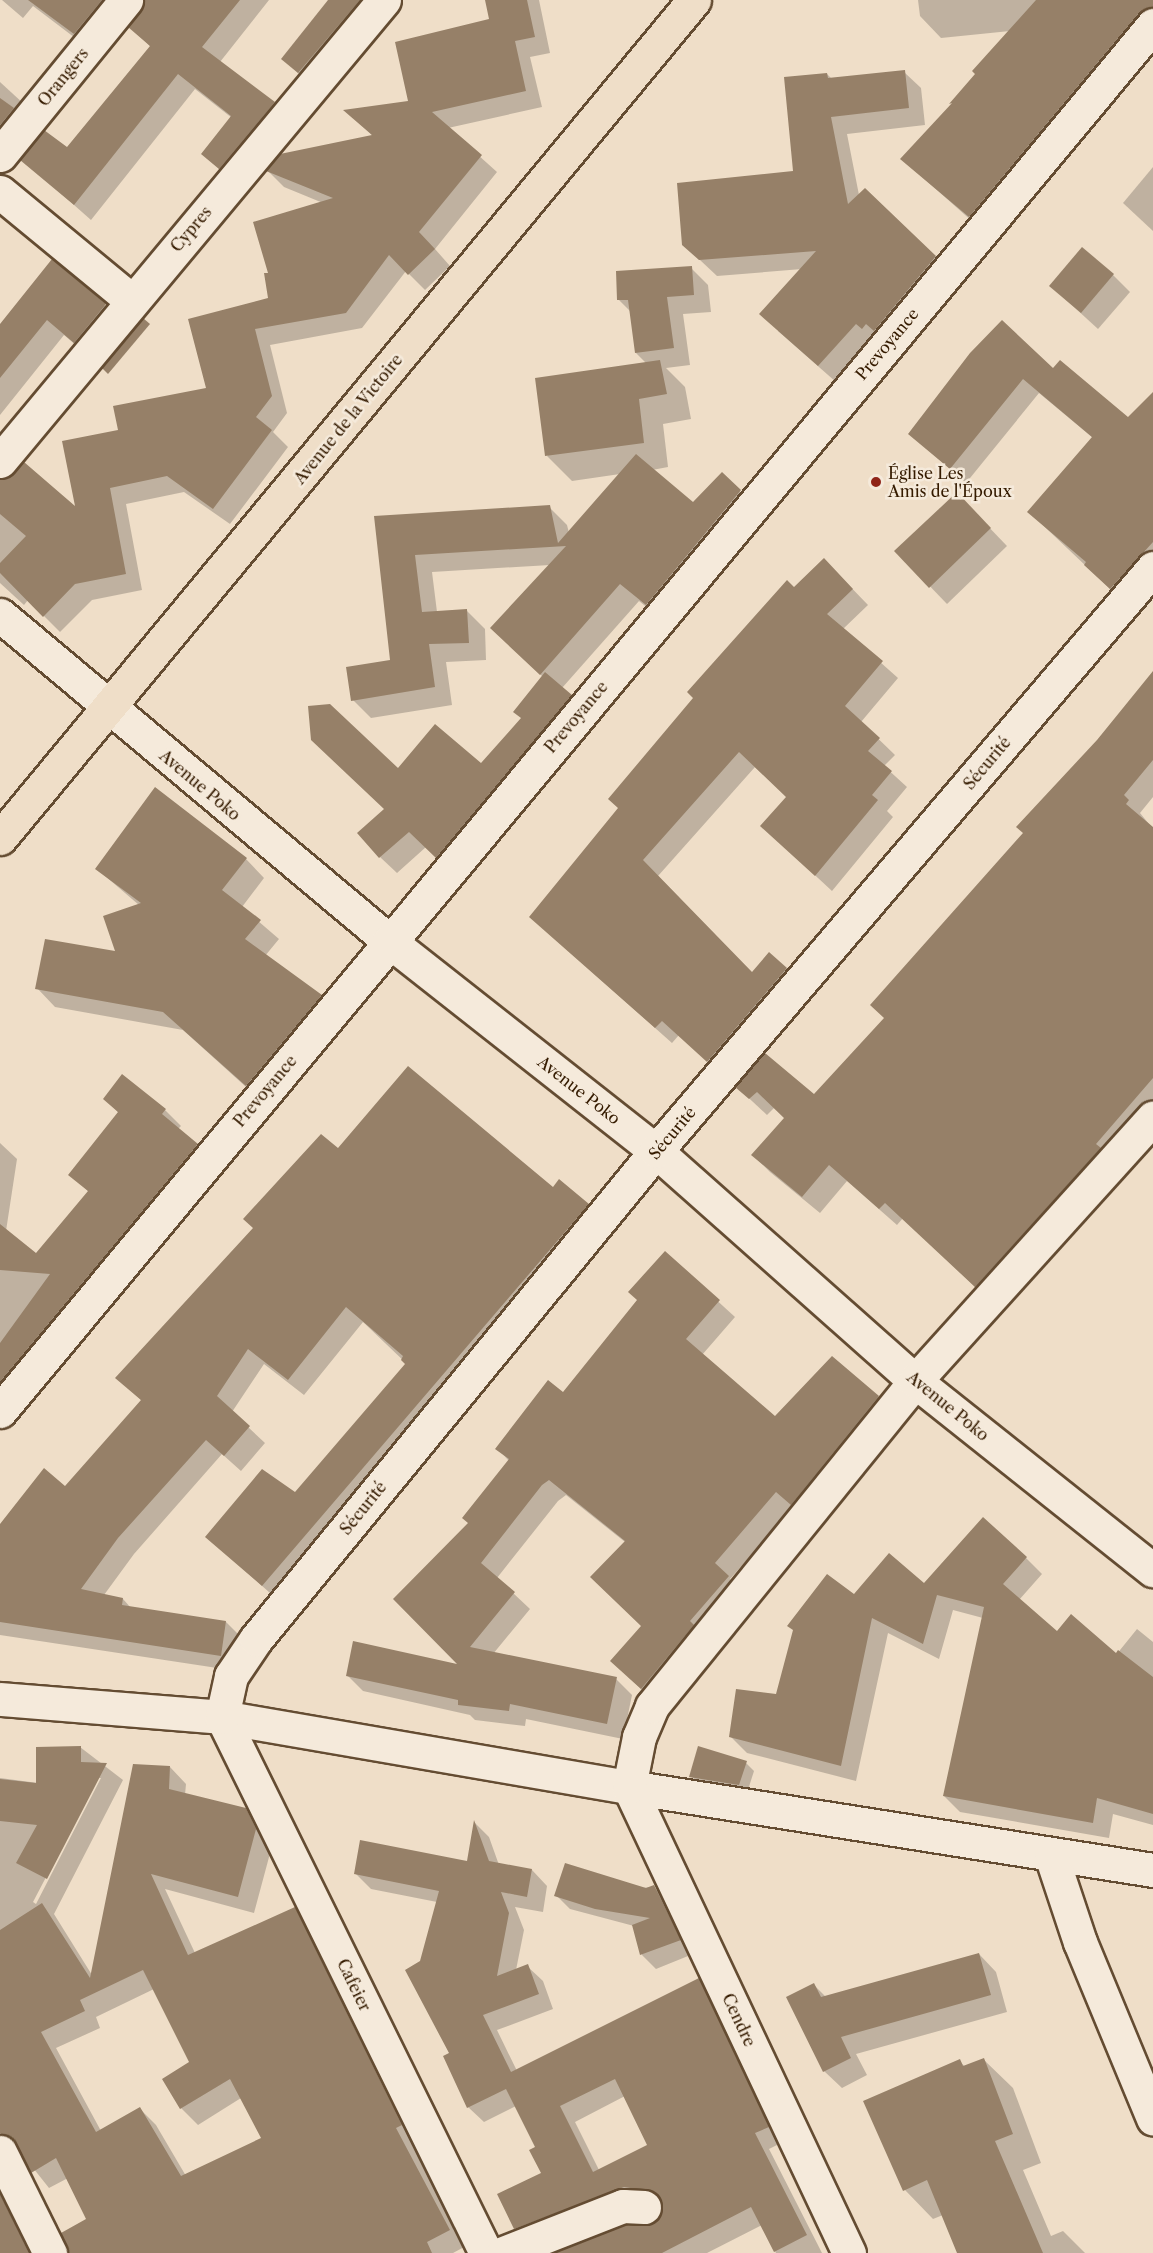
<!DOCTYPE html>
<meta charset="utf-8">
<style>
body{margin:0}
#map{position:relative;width:1153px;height:2253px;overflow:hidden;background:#efdec8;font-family:"Libre Caslon Text",serif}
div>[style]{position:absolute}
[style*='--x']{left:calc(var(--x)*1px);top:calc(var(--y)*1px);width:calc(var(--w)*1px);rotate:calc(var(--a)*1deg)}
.shadow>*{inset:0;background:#0003}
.building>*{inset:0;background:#968068}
.roads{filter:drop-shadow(2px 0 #644c32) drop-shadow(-2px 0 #644c32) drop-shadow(0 2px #644c32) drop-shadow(0 -2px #644c32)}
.minor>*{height:33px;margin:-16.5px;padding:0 16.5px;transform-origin:16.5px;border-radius:16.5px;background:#f5eadb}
.major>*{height:33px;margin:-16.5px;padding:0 16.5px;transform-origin:16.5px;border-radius:16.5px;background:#efdec8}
.dots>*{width:16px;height:16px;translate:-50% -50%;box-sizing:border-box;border:3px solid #f5eadb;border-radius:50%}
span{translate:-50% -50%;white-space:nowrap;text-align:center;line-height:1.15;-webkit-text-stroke:5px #f5eadb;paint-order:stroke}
.street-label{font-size:16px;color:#351b00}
.poi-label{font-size:16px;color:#351b00}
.left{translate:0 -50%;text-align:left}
</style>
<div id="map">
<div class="shadow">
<div style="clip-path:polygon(2px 0,134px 0,91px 50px,33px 6px,23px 18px)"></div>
<div style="clip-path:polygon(145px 0,269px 0,220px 62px,290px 119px,236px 184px,203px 154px,232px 118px,195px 89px,91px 220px,22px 159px,67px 149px,151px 47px,130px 27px)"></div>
<div style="clip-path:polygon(330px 0,375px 0,300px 75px,283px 58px)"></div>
<div style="clip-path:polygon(487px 0,539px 0,550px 53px,530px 57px,542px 107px,448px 128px,497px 172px,435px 249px,450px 266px,425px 290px,406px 271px,362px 328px,270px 345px,287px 413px,273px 432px,288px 447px,230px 524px,184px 492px,126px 504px,142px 590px,92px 600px,60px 632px,28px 600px,24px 605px,0 583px,0 480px,77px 510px,119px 431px,207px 390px,270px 299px,270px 274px,323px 203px,284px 187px,268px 171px,373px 136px,346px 111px,410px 102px,491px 20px)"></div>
<div style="clip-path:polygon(918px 0,1153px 0,1153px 43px,991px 238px,902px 159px,953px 105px,1010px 31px,941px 38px,920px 16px)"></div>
<div style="clip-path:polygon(904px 72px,921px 88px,925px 125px,847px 134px,859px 195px,865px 190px,952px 274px,836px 382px,778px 331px,802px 269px,717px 276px,683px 244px,795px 172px,827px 74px,832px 79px)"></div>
<div style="clip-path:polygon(0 82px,37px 116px,0 165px)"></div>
<div style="clip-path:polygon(1153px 167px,1153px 231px,1123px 203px)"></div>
<div style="clip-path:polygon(52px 261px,122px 321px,91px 358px,64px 335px,0 415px,0 326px)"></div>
<div style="clip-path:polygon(691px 268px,708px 285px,711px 312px,683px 314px,690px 365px,666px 368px,685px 387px,691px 419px,663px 424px,668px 467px,652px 470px,693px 505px,722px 474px,758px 509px,665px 622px,639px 601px,562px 688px,587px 712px,453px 873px,426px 847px,397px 873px,380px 857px,386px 810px,398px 770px,481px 765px,522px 719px,543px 677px,510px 646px,550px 565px,432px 572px,437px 612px,467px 611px,485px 629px,486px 660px,446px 662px,452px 705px,371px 718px,353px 700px,392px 661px,375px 517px,549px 507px,567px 525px,569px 533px,620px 474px,572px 481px,547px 456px,647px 364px,636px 353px,631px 312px,619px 300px)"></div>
<div style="clip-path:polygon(1113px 275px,1130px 292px,1098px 329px,1051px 286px)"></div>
<div style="clip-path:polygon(971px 354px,1053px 370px,1128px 419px,1153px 414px,1153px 574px,1126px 604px,1029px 512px,1093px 438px,1039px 393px,966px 483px,910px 434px)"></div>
<div style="clip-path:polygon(957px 494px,1007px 546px,947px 604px,896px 551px)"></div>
<div style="clip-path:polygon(840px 576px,868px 605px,843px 629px,898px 678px,861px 722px,895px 755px,884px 766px,907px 787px,887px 811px,893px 817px,832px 891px,762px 826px,788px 797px,755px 767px,658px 876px,753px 974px,769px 954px,802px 985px,724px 1076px,679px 1035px,672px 1043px,547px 932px,794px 589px)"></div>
<div style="clip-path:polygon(1153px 673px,1153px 797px,1140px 813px,1153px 829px,1153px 1115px,992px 1303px,903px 1218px,897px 1225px,847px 1181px,820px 1213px,770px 1172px,753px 1155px,786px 1118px,775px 1107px,767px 1115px,737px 1087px,815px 1096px,886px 1019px,1025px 833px)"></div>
<div style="clip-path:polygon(246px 859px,264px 878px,242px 907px,279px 939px,265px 956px,321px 996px,339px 1014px,265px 1104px,183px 1030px,55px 1007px,37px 988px,117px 953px,139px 905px,97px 869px)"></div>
<div style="clip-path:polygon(123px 1076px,165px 1110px,181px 1126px,178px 1129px,212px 1161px,0 1421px,0 1143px,17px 1159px,6px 1231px,36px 1255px,89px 1192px,70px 1174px,119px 1113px,105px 1099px)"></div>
<div style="clip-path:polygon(338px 1150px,553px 1189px,588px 1205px,603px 1221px,279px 1601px,207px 1537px,295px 1494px,407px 1364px,363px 1322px,304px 1395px,264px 1364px,232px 1412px,265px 1443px,241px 1471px,222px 1454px,134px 1554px,104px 1595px,123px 1599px,131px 1608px,226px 1622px,242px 1638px,237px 1671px,0 1635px,0 1526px,66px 1488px,142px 1401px,117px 1378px)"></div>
<div style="clip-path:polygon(665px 1253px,735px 1317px,702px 1355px,776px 1418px,878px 1397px,893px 1413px,793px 1507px,730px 1579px,744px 1593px,658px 1704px,628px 1677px,643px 1626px,625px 1542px,566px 1495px,558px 1501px,497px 1578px,530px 1609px,493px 1654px,616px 1679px,632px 1695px,623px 1739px,526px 1719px,525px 1726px,475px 1720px,470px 1715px,363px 1691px,347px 1675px,462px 1666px,470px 1523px,509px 1461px,497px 1448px,563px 1394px,638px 1300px)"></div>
<div style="clip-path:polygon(1026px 1558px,1042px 1574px,1019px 1600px,1057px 1633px,1116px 1655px,1137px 1629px,1153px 1642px,1153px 1825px,1113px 1814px,1109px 1838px,960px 1812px,944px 1796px,983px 1618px,953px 1610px,939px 1659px,888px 1633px,856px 1781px,747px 1753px,731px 1737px,777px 1696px,854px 1596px,924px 1585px)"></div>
<div style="clip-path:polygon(evenodd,80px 1747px,123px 1780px,54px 1914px,92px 1975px,170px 1767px,186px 1784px,185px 1795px,245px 1809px,262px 1826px,272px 1846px,254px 1913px,165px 1889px,195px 1953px,295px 1909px,311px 1926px,417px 2142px,412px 2145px,466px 2246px,453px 2253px,70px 2253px,88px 2219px,68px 2178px,49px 2188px,18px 2149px,1px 2158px,0 2167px,0 1778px,38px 1783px,80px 1747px,98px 1778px,101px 1778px,36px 1904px,33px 1902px,98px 1778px,80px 1747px,154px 1989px,191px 2063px,164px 2080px,181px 2108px,198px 2125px,241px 2098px,263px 2139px,186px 2176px,156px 2125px,140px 2109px,101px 2131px,56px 2048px,100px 2028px,96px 2017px,154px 1989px)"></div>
<div style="clip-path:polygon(746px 1763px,754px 1771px,747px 1793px,699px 1784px,691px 1776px)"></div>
<div style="clip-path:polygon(evenodd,475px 1823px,489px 1837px,499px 1865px,532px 1870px,547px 1886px,543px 1912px,515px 1907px,524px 1930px,516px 1970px,527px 1966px,543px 1981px,553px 2009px,497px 2030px,517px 2071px,698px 1980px,714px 1996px,783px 2142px,769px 2149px,822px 2253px,776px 2253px,762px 2225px,707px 2253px,559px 2253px,653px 2225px,662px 2217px,662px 2203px,633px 2203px,530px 2243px,515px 2228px,543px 2174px,537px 2147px,516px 2106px,484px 2122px,468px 2107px,422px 1962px,437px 1902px,371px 1889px,355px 1873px,468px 1863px,475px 1823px,625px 2096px,649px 2146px,599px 2170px,575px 2122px,625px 2096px)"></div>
<div style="clip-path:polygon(654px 1887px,668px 1901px,693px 1954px,656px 1969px,642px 1955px,634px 1926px,570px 1909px,556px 1895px)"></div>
<div style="clip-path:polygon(979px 1954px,996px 1972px,1007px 2012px,856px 2054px,867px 2075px,842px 2088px,824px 2071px,814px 1985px,826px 1997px)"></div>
<div style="clip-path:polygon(984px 2060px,1013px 2088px,1041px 2163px,1023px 2170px,1051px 2236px,1063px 2231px,1085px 2253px,959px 2253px,943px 2215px,933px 2219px,905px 2190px,865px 2102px,960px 2061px,965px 2067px)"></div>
<div style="clip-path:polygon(0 2180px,38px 2253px,0 2253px)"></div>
</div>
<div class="building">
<div style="clip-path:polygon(28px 0,102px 0,74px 34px)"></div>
<div style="clip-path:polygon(144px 0,240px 0,202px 47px,275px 102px,219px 169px,201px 154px,231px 116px,178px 74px,74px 205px,20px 160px,44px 130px,67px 147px,150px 46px,128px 27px)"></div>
<div style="clip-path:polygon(328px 0,360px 0,298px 73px,281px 59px)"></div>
<div style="clip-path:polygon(485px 0,527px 0,535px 37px,515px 41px,526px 91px,432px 112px,482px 155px,419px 232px,435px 249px,408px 275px,389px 255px,346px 313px,255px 329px,272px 396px,256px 417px,272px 430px,213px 509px,167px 476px,110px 488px,126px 574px,75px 584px,43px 617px,0 573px,0 563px,26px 536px,0 514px,0 479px,14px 473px,24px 462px,75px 506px,62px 441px,118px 430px,113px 406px,206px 388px,188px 319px,268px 298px,264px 273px,268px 273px,253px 222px,333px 198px,266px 171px,280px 154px,372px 135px,343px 110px,408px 101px,395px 42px,489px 19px)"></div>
<div style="clip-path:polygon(1036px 0,1153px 0,1153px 7px,1139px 13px,969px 217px,900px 159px,952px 103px,949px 104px,975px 74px,972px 71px)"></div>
<div style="clip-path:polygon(905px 70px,909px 108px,831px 117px,848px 204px,865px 188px,936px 256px,874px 331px,866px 324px,862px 329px,856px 324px,818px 366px,759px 314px,816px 251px,699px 260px,682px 245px,677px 183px,793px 171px,784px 77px,827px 73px,828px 78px)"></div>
<div style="clip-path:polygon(0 98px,14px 108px,0 125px)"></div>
<div style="clip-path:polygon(1082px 247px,1114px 274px,1081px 313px,1049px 286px)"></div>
<div style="clip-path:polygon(52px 259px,106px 304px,74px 343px,47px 320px,0 378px,0 324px)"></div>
<div style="clip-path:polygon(692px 266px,694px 295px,667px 297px,674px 348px,635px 353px,628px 300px,617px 300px,616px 271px)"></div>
<div style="clip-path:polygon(143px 318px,150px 324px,108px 374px,102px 368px)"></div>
<div style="clip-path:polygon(1002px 320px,1053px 368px,1060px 360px,1128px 417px,1153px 392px,1153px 542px,1110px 589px,1084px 565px,1086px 562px,1027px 512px,1092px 437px,1023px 379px,950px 469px,908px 434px,970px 353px)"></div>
<div style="clip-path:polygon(660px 360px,667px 394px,639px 399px,644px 443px,545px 456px,535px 378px)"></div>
<div style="clip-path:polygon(636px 454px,693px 502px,722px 472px,741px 490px,646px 605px,620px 584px,540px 675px,490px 628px,566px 546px,415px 555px,422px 612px,467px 609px,469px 643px,429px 644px,435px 687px,351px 701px,346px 667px,390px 660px,374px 516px,550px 505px,558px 543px)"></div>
<div style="clip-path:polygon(957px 492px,991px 528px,929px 588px,894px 551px)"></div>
<div style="clip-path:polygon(824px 558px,853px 589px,827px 614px,883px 661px,845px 706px,880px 738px,868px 751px,892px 771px,872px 795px,878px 800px,815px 876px,760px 826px,786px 797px,739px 752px,643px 860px,752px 972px,769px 952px,787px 968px,707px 1062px,662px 1021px,655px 1028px,529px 917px,618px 808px,608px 799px,693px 698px,687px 692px,787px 580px,794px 587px)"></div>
<div style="clip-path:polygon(1153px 671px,1153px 760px,1124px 795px,1129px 800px,1126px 804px,1153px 827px,1153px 1078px,1096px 1144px,1101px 1148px,975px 1287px,885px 1203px,879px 1209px,829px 1165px,802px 1197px,751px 1155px,784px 1118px,757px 1092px,749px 1099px,735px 1087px,765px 1053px,814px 1094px,884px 1018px,870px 1005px,1023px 833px,1016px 827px,1097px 740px)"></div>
<div style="clip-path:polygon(545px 672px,572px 695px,436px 858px,409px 832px,379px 858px,357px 833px,384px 809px,311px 740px,308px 706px,330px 704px,398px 768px,435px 724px,481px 763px,521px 718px,513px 712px)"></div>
<div style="clip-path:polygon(155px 787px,247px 858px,222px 890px,261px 920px,245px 939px,322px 995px,246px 1086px,163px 1012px,35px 989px,45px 939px,115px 951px,103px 916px,141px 903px,95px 869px)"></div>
<div style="clip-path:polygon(408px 1066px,553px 1187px,559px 1179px,589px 1204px,262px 1586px,205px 1537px,262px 1469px,295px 1492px,405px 1364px,401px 1360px,403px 1356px,346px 1307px,288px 1380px,248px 1349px,217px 1396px,250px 1426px,224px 1456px,206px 1440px,118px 1538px,81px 1589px,123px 1598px,122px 1605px,226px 1621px,221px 1656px,0 1622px,0 1524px,44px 1468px,65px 1486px,141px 1400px,115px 1378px,253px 1228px,243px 1219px,321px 1134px,338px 1148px)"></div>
<div style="clip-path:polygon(122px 1074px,166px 1109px,162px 1114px,198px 1144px,0 1382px,0 1343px,50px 1274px,0 1270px,0 1224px,36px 1253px,88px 1191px,68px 1175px,118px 1112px,103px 1099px)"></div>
<div style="clip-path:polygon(665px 1251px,720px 1300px,686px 1339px,775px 1416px,832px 1356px,879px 1396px,791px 1505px,776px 1492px,715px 1563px,729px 1576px,690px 1621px,694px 1625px,641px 1689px,610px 1661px,641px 1626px,590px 1577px,625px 1541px,549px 1480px,542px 1485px,481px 1563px,515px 1592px,470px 1647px,617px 1677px,607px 1724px,510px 1704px,509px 1711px,458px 1705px,458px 1700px,346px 1676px,353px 1641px,457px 1664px,393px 1599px,468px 1523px,462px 1518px,509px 1459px,495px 1449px,548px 1380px,563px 1392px,637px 1300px,628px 1292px)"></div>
<div style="clip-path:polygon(983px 1517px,1027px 1557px,1003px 1584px,1057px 1631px,1071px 1614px,1116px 1653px,1118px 1650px,1153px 1677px,1153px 1814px,1097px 1798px,1093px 1823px,943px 1796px,984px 1607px,937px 1595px,923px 1644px,872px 1618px,841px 1766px,729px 1737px,736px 1689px,776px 1694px,793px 1630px,787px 1626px,827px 1574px,854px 1594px,889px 1553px,924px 1583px)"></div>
<div style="clip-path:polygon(81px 1746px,81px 1762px,107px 1763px,47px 1879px,16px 1863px,37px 1825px,0 1821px,0 1779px,36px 1783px,36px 1747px)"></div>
<div style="clip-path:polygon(698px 1746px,747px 1761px,739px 1785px,689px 1777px)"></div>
<div style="clip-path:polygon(evenodd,133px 1764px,170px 1766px,169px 1789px,246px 1808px,256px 1829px,238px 1897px,151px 1874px,188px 1955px,295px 1907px,399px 2119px,402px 2125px,396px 2128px,450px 2230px,427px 2242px,432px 2253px,69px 2253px,61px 2233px,86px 2219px,56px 2158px,31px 2173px,16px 2143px,0 2133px,0 1930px,42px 1903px,90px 1978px,133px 1764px,143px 1970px,189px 2062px,162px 2079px,180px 2109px,230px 2079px,261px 2138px,181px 2176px,140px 2107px,96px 2132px,41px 2032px,85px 2011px,80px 2000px,143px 1970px)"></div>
<div style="clip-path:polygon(evenodd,474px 1820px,489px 1861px,532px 1869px,527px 1897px,501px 1892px,509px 1913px,497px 1976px,528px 1964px,539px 1994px,483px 2015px,511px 2072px,699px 1978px,769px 2127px,755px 2133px,807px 2235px,774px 2252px,751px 2207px,662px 2253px,554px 2253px,626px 2225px,652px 2224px,659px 2218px,663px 2207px,655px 2192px,624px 2187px,514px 2229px,497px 2194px,541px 2173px,529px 2150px,535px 2147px,506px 2089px,467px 2108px,443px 2056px,449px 2053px,405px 1970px,420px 1961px,439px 1891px,354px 1874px,360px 1840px,467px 1861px,474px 1820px,615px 2079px,647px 2145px,593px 2172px,560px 2106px,615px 2079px)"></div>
<div style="clip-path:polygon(565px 1863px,646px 1888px,654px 1885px,681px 1940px,640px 1955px,632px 1925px,650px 1918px,595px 1909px,554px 1896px)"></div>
<div style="clip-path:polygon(979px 1953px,991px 1995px,841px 2037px,851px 2058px,823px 2072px,786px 1997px,814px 1983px,821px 1997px)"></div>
<div style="clip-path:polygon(984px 2058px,1013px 2134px,995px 2141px,1043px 2253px,957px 2253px,927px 2180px,903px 2191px,863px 2101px,960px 2059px,963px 2066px)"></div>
<div style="clip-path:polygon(0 2194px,29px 2253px,0 2253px)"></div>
</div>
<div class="roads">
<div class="minor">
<div style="--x:0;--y:155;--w:200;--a:-50.9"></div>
<div style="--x:0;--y:192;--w:170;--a:39.5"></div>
<div style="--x:0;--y:461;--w:600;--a:-50.21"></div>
<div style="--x:0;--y:615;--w:508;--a:39.96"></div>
<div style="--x:389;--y:941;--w:340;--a:38.2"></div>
<div style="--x:656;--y:1151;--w:346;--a:41.6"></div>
<div style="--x:915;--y:1381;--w:304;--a:38.5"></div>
<div style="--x:0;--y:1411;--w:1803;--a:-50.24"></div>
<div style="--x:0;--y:1699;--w:223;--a:4.6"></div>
<div style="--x:222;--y:1717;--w:413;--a:9.8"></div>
<div style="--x:629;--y:1787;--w:531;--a:9"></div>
<div style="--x:1051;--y:1855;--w:92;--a:71.6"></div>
<div style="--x:1080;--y:1942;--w:191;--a:67.5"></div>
<div style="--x:0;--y:2152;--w:113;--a:63.7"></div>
<div style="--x:486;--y:2253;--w:597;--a:-116.22"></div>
<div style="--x:222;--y:1717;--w:42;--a:-77.6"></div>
<div style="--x:231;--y:1676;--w:45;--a:-56"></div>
<div style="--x:256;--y:1639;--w:631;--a:-50.66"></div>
<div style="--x:656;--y:1151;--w:766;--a:-49.55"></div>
<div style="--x:503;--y:2253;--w:129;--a:-21.4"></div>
<div style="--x:623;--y:2206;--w:21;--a:3"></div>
<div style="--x:849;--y:2253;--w:515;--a:-115.27"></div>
<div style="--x:629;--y:1787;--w:51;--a:-78.7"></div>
<div style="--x:639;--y:1737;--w:34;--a:-67"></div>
<div style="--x:652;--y:1706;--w:418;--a:-51"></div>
<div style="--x:915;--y:1381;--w:355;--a:-47.9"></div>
</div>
<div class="major">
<div style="--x:0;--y:838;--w:1088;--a:-50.37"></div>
</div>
</div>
<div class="dots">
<div style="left:876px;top:482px;background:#8f2418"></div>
</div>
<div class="street-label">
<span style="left:63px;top:77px;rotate:-51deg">Orangers</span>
<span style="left:191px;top:229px;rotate:-50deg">Cypres</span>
<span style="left:887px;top:344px;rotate:-50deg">Prevoyance</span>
<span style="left:348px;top:419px;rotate:-51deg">Avenue de la Victoire</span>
<span style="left:576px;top:717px;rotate:-50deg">Prevoyance</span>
<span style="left:987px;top:763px;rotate:-50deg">Sécurité</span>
<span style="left:200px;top:785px;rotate:40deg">Avenue Poko</span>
<span style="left:579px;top:1090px;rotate:38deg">Avenue Poko</span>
<span style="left:265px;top:1091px;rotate:-50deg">Prevoyance</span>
<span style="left:672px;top:1133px;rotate:-50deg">Sécurité</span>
<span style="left:948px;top:1406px;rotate:39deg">Avenue Poko</span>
<span style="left:363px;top:1508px;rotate:-51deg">Sécurité</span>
<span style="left:354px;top:1985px;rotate:64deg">Cafeier</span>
<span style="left:739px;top:2020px;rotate:65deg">Cendre</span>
</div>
<div class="poi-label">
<span class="left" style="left:888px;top:482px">Église Les<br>Amis de l'Époux</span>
</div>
</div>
